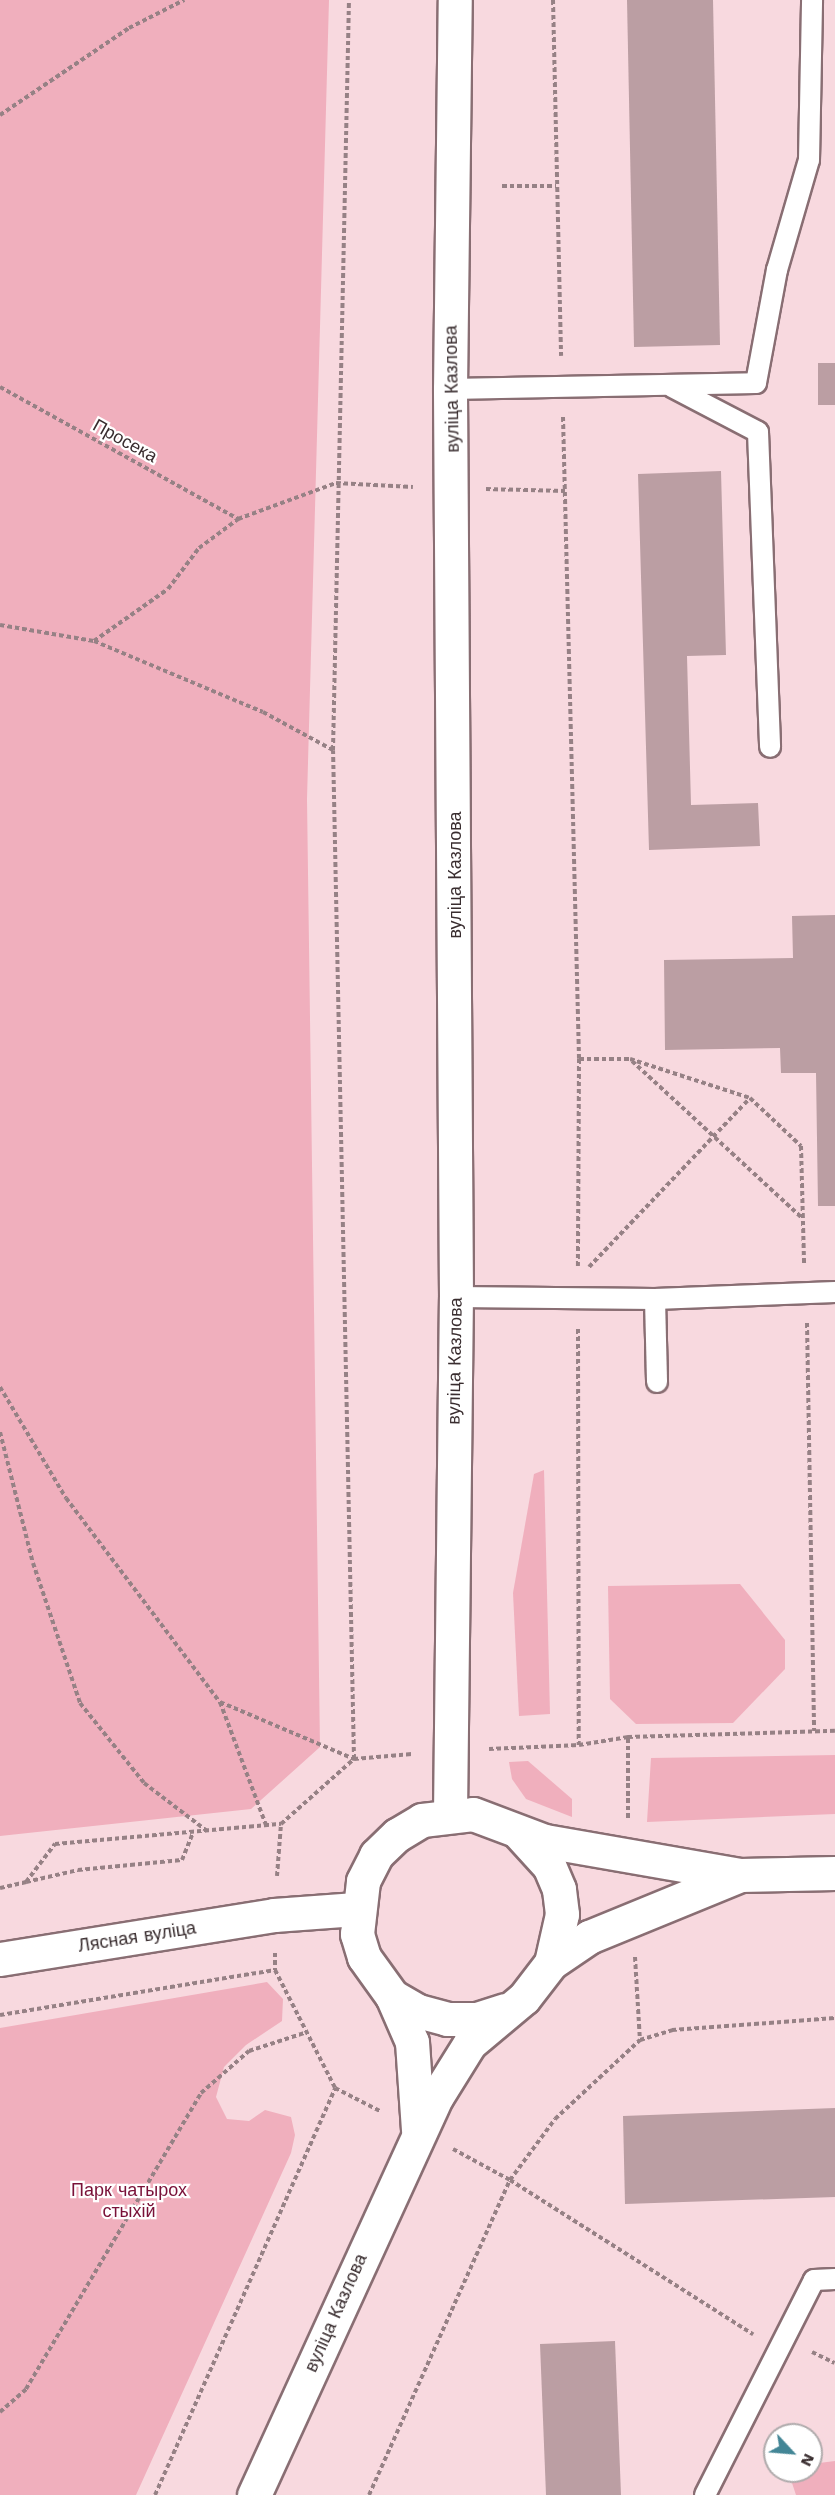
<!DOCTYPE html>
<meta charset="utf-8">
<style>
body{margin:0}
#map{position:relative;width:835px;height:2495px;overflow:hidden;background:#f8d9df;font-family:"Work Sans",sans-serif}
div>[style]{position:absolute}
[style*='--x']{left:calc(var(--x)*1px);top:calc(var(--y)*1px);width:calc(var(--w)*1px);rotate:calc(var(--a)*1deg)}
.green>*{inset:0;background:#f0afbd}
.building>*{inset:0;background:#bb9ea3}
.path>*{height:4px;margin-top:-2px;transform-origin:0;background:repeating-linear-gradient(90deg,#968185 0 4.5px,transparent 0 7.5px)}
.roads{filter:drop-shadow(2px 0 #896e73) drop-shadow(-2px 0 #896e73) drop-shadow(0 2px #896e73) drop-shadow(0 -2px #896e73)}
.service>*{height:20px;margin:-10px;padding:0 10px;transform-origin:10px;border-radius:10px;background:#fff}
.secondary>*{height:33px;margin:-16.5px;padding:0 16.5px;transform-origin:16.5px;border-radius:16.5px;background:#fff}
span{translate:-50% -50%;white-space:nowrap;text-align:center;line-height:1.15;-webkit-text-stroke:4.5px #fff;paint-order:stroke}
.street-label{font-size:18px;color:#392d2f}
.park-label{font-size:18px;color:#791138}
.north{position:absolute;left:763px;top:2423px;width:60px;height:60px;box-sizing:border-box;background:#fff;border:2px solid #b0abac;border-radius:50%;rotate:116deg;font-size:16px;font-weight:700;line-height:24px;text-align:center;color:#392d2f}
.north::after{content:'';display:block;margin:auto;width:21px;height:27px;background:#438696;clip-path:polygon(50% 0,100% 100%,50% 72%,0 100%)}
</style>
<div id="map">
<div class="green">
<div style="clip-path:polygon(0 0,329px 0,307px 799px,320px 1747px,251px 1809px,0 1836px)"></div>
<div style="clip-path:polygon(544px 1470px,550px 1714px,519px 1716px,513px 1593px,534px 1474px)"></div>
<div style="clip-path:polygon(740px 1584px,785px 1640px,785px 1669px,733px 1723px,636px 1724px,610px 1699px,608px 1586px)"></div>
<div style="clip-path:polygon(835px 1755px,835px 1814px,647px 1822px,651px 1758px)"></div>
<div style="clip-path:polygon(528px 1761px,572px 1799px,572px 1817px,526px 1799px,512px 1779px,509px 1762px)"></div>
<div style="clip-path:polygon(267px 1982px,283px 1999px,282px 2021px,246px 2045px,224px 2067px,216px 2097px,227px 2119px,249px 2121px,265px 2110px,291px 2117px,295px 2135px,291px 2153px,136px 2495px,0 2495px,0 2028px)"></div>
<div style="clip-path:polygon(835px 2461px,835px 2495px,796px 2495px,788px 2471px,811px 2471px,811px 2464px)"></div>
</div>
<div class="building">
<div style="clip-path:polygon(627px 0,713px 0,720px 345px,634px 347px)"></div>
<div style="clip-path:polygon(818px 363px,835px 363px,835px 405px,818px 405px)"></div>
<div style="clip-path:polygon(721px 471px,726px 655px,687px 656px,691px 805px,758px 803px,760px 846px,649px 850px,638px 474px)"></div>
<div style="clip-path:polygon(835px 915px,835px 1206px,818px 1206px,816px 1073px,781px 1073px,780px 1048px,665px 1050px,664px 960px,793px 958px,792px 916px)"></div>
<div style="clip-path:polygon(835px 2108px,835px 2197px,625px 2204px,623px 2116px)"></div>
<div style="clip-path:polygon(615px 2341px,621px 2495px,546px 2495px,540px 2344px)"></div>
</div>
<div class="path">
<div style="--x:553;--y:0;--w:356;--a:88.7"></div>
<div style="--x:0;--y:115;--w:156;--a:-34"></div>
<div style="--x:129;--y:28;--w:62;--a:-27"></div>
<div style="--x:502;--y:186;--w:54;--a:0"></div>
<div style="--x:0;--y:387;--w:272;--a:29"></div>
<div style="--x:563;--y:417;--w:642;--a:88.57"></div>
<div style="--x:579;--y:1059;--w:209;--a:90.3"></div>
<div style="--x:486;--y:489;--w:79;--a:1.5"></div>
<div style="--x:0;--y:625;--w:95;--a:9.7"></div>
<div style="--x:94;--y:641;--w:90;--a:-35.1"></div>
<div style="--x:168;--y:589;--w:51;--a:-52.9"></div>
<div style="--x:199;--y:548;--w:49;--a:-36.6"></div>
<div style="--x:238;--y:519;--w:104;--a:-20.2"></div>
<div style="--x:336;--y:483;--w:77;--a:3"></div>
<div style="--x:94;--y:641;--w:183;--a:22.8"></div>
<div style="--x:263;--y:712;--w:80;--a:28.5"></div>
<div style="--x:579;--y:1059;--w:51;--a:0"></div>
<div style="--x:630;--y:1059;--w:126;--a:18"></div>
<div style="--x:750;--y:1098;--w:70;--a:43.3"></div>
<div style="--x:801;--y:1146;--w:118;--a:88.5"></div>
<div style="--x:632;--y:1061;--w:230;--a:42.7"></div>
<div style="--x:589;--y:1267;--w:233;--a:-46.4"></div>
<div style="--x:807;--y:1323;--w:408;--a:89"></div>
<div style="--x:578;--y:1329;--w:416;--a:89.9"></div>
<div style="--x:0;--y:1387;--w:129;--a:59.3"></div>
<div style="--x:66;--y:1498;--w:256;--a:53"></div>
<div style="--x:220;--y:1702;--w:131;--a:69.5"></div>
<div style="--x:0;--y:1432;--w:135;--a:75.9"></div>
<div style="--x:33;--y:1563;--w:148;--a:71.4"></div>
<div style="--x:80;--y:1703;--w:102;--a:51.3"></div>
<div style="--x:144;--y:1783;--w:79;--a:37.3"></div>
<div style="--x:220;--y:1702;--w:146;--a:23"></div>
<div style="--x:354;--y:1759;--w:58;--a:-4.9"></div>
<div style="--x:489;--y:1749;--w:90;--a:-2.5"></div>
<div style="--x:579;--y:1745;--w:50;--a:-9.3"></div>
<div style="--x:628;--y:1737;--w:207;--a:-1.7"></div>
<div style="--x:628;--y:1818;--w:81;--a:-90"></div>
<div style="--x:277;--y:1876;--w:52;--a:-85.6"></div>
<div style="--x:281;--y:1824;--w:98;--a:-41.7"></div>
<div style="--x:354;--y:1759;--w:1009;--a:-91.19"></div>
<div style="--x:333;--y:750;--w:750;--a:-88.78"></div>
<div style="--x:26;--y:1882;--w:53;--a:-13"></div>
<div style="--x:78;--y:1870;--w:104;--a:-5.5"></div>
<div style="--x:182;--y:1860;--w:29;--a:-68"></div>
<div style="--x:0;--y:1888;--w:27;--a:-13"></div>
<div style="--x:26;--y:1882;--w:48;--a:-52.7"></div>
<div style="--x:55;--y:1844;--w:227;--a:-5.1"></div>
<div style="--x:275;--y:1953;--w:17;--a:90"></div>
<div style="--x:275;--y:1970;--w:132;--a:63"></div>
<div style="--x:335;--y:2088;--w:51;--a:27.1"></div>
<div style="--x:635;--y:1957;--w:83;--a:86.6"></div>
<div style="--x:0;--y:2015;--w:279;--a:-9.3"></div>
<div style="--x:453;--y:2149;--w:65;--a:28.5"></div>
<div style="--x:510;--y:2180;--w:288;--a:32.4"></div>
<div style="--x:812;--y:2352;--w:25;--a:26"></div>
<div style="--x:0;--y:2412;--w:35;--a:-41"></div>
<div style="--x:26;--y:2389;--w:344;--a:-59.4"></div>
<div style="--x:201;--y:2093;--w:64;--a:-41.2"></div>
<div style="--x:249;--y:2051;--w:61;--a:-18.1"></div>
<div style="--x:155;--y:2495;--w:445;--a:-66.1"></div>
<div style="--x:369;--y:2495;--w:345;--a:-65.9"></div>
<div style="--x:510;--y:2180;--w:76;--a:-53.6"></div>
<div style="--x:555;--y:2119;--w:116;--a:-42.9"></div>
<div style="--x:640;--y:2040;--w:34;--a:-17"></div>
<div style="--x:672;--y:2030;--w:163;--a:-4.2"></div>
</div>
<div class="roads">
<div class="service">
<div style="--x:672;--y:387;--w:97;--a:27.6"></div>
<div style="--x:758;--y:432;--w:315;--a:87.8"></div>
<div style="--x:450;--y:389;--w:306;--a:-1.1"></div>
<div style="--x:756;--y:383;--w:115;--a:-79.5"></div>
<div style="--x:777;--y:270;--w:115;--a:-73.8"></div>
<div style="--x:809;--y:160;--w:160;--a:-88.9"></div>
<div style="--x:456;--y:1297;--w:199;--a:0.6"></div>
<div style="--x:655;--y:1299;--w:180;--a:-2.2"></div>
<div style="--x:655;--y:1299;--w:83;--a:88.6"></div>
<div style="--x:705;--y:2495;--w:241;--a:-63.1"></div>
<div style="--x:814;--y:2280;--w:21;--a:-3"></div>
</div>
<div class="secondary">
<div style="--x:450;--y:1814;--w:517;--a:-89.34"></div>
<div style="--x:456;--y:1297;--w:908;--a:-90.38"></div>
<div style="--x:450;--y:389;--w:389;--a:-89.3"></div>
<div style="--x:0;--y:1959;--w:278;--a:-9.1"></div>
<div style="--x:274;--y:1915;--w:82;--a:-4.2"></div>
<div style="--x:551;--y:1963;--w:46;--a:-34.4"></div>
<div style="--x:589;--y:1937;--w:163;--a:-22.3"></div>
<div style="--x:392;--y:1996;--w:30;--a:30"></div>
<div style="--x:418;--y:2011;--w:30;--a:15"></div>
<div style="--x:447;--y:2019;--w:30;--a:0"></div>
<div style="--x:477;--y:2019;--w:28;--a:-18"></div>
<div style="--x:418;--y:2130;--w:88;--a:-93.9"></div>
<div style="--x:412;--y:2042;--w:50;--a:-113.5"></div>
<div style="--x:392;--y:1996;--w:48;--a:-125.7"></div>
<div style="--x:364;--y:1957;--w:24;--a:-107"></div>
<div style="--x:357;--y:1934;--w:53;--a:-83.5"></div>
<div style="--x:363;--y:1881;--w:29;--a:-63"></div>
<div style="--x:376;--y:1855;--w:29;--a:-44"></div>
<div style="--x:397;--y:1835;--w:29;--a:-31"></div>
<div style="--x:422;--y:1820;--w:51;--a:-6.7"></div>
<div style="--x:473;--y:1814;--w:77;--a:20.6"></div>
<div style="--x:545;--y:1841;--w:198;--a:9.9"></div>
<div style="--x:740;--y:1875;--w:95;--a:-1.2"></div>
<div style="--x:254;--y:2495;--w:439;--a:-65.4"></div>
<div style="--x:437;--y:2096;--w:62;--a:-58.1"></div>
<div style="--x:470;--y:2043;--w:70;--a:-39.8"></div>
<div style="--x:524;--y:1998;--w:44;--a:-52.4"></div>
<div style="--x:551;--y:1963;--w:50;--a:-77.3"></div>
<div style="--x:562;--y:1914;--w:25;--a:-97"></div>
<div style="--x:559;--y:1889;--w:25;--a:-113"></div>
<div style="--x:549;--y:1866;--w:45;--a:-132.3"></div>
</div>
</div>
<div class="street-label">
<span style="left:452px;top:389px;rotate:-91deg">вуліца Казлова</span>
<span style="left:125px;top:441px;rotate:29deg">Просека</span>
<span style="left:455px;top:875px;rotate:-90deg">вуліца Казлова</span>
<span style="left:455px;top:1361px;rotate:-89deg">вуліца Казлова</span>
<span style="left:137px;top:1937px;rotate:-9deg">Лясная вуліца</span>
<span style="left:336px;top:2313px;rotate:-66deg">вуліца Казлова</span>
</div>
<div class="park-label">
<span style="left:129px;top:2201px">Парк чатырох<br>стыхій</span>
</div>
<div class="north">N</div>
</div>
